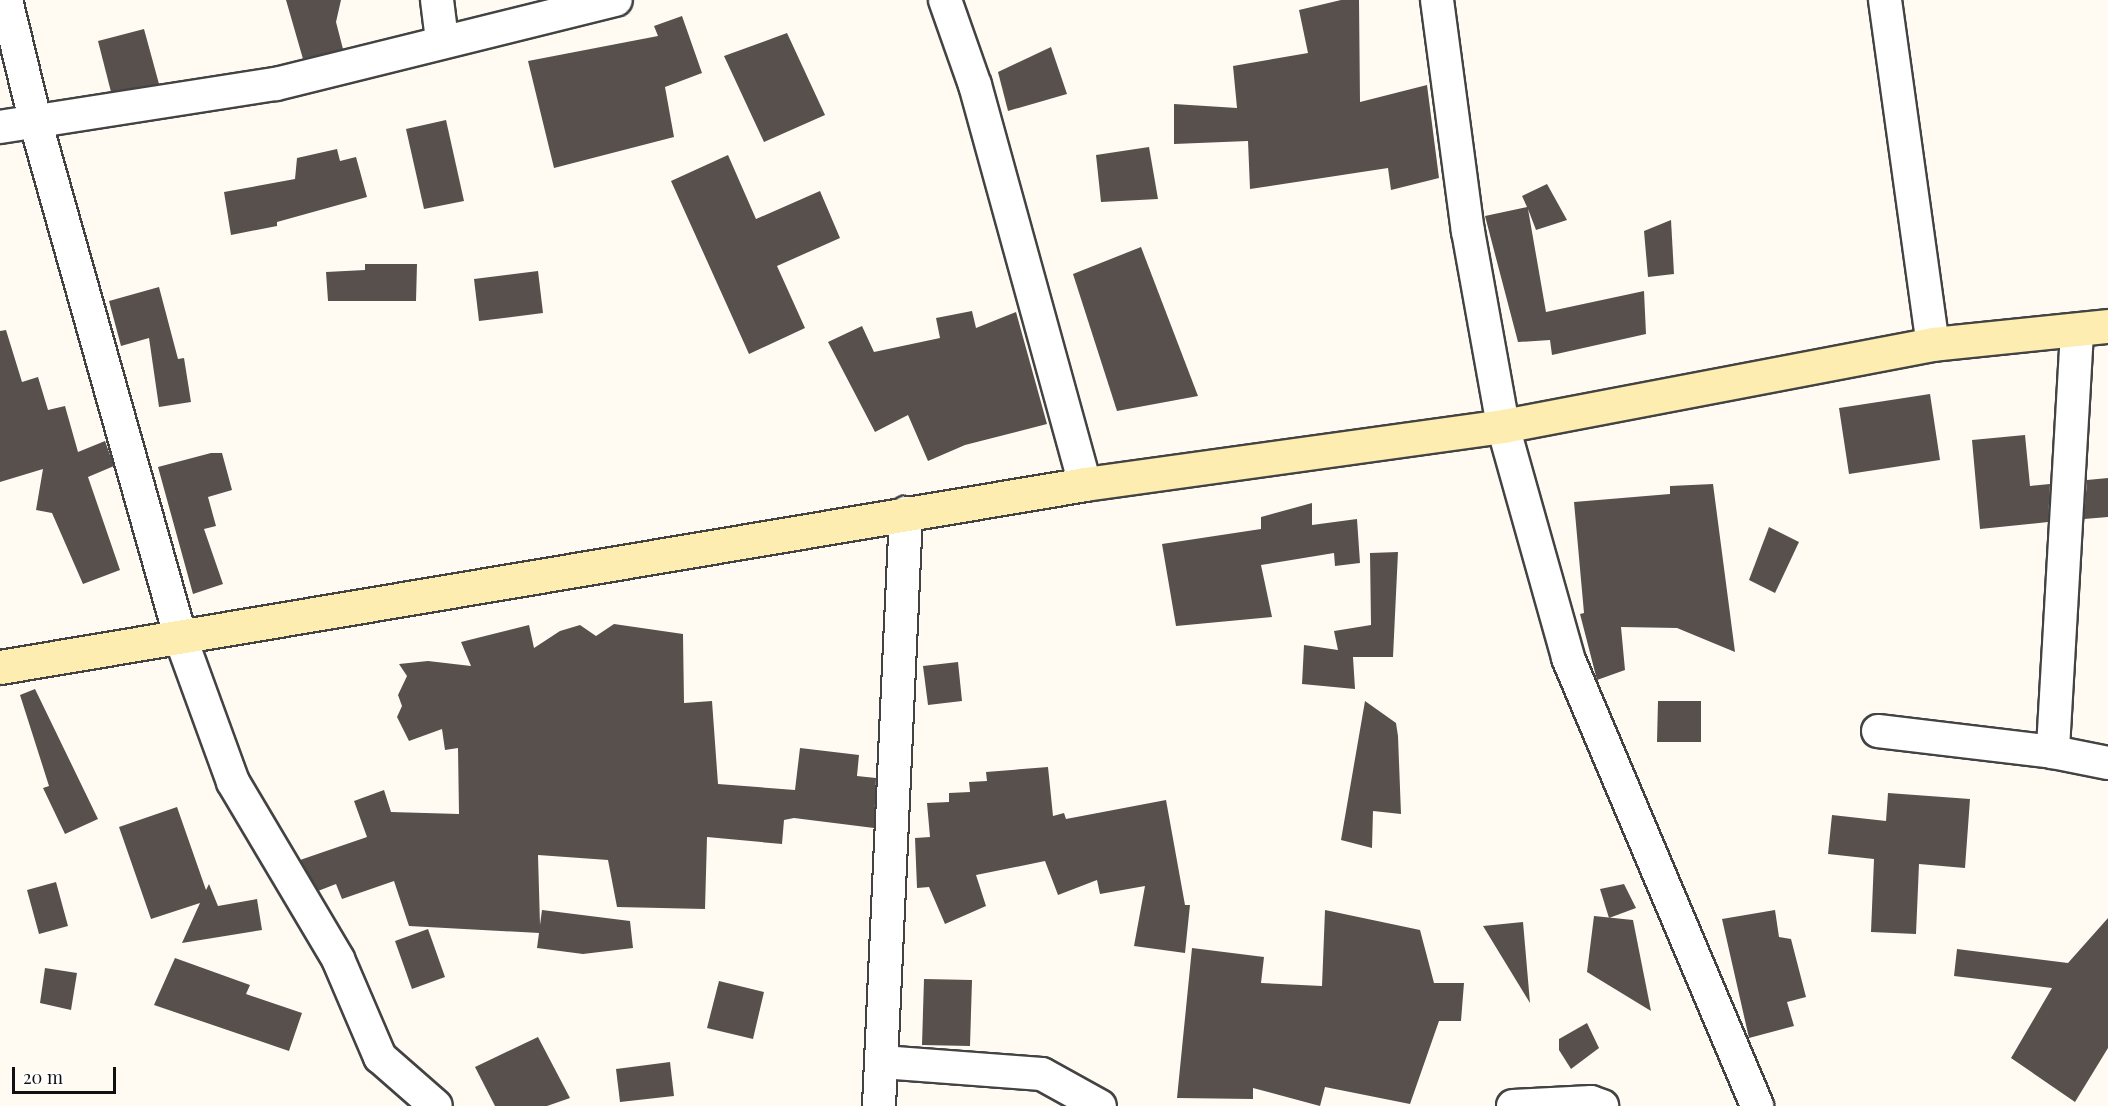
<!DOCTYPE html>
<style>
body{margin:0}
#map{position:relative;width:2108px;height:1106px;overflow:hidden;background:#fffbf3;font-family:"Playfair Display",serif}
div>[style]{position:absolute}
[style*='--x']{left:calc(var(--x)*1px);top:calc(var(--y)*1px);width:calc(var(--w)*1px);rotate:calc(var(--a)*1deg)}
.building>*{inset:0;background:#58504c}
.roads{filter:drop-shadow(2px 0 #434343) drop-shadow(-2px 0 #434343) drop-shadow(0 2px #434343) drop-shadow(0 -2px #434343)}
.street>*{height:32px;margin:-16px;padding:0 16px;transform-origin:16px;border-radius:16px;background:#fff}
.secondary>*{height:33px;margin:-16.5px;padding:0 16.5px;transform-origin:16.5px;border-radius:16.5px;background:#fdedb0}
span{translate:-50% -50%;white-space:nowrap;text-align:center;line-height:1.15;-webkit-text-stroke:6px #fff;paint-order:stroke}
.scale{position:absolute;left:12px;top:1067px;width:104px;height:27px;box-sizing:border-box;border:3px solid #101010;border-top:0;padding-left:8px;font-size:18px;line-height:21px;white-space:nowrap;color:#101010;-webkit-text-stroke:4px #fff;paint-order:stroke}
</style>
<div id="map">
<div class="building">
<div style="clip-path:polygon(286px 0,341px 0,336px 22px,343px 49px,303px 59px)"></div>
<div style="clip-path:polygon(1341px 0,1359px 0,1360px 102px,1427px 85px,1439px 178px,1391px 190px,1388px 168px,1250px 189px,1248px 141px,1174px 144px,1174px 104px,1237px 108px,1233px 66px,1308px 53px,1299px 10px)"></div>
<div style="clip-path:polygon(682px 16px,702px 73px,665px 87px,674px 137px,554px 168px,528px 61px,658px 36px,654px 26px)"></div>
<div style="clip-path:polygon(144px 29px,159px 84px,111px 92px,98px 41px)"></div>
<div style="clip-path:polygon(787px 33px,825px 115px,764px 142px,724px 56px)"></div>
<div style="clip-path:polygon(1051px 47px,1067px 94px,1008px 111px,998px 72px)"></div>
<div style="clip-path:polygon(446px 120px,464px 201px,424px 209px,406px 129px)"></div>
<div style="clip-path:polygon(1149px 147px,1158px 199px,1101px 202px,1096px 155px)"></div>
<div style="clip-path:polygon(337px 149px,340px 161px,356px 157px,367px 197px,277px 222px,277px 226px,231px 235px,224px 192px,295px 179px,297px 158px)"></div>
<div style="clip-path:polygon(728px 155px,756px 219px,820px 191px,840px 238px,777px 266px,805px 328px,749px 354px,671px 181px)"></div>
<div style="clip-path:polygon(1547px 184px,1567px 220px,1536px 230px,1528px 209px,1546px 312px,1644px 291px,1646px 334px,1552px 355px,1550px 340px,1518px 342px,1485px 216px,1527px 207px,1522px 196px)"></div>
<div style="clip-path:polygon(1671px 220px,1674px 274px,1648px 277px,1644px 231px)"></div>
<div style="clip-path:polygon(1141px 247px,1198px 396px,1117px 411px,1073px 274px)"></div>
<div style="clip-path:polygon(365px 264px,417px 264px,416px 301px,328px 301px,326px 272px,365px 270px)"></div>
<div style="clip-path:polygon(538px 271px,543px 313px,479px 321px,474px 279px)"></div>
<div style="clip-path:polygon(159px 287px,178px 359px,184px 358px,191px 402px,159px 407px,149px 338px,121px 346px,109px 301px)"></div>
<div style="clip-path:polygon(972px 311px,976px 328px,1016px 312px,1047px 424px,965px 445px,928px 461px,908px 415px,875px 432px,828px 342px,862px 326px,874px 352px,940px 338px,936px 318px)"></div>
<div style="clip-path:polygon(6px 330px,22px 382px,38px 377px,48px 410px,65px 406px,78px 452px,105px 441px,114px 466px,88px 477px,120px 570px,83px 584px,52px 513px,36px 510px,43px 469px,0 482px,0 331px)"></div>
<div style="clip-path:polygon(1930px 394px,1940px 460px,1849px 474px,1839px 408px)"></div>
<div style="clip-path:polygon(2025px 435px,2030px 486px,2050px 484px,2048px 522px,1980px 529px,1972px 440px)"></div>
<div style="clip-path:polygon(211px 453px,222px 453px,232px 490px,208px 497px,216px 526px,204px 529px,223px 584px,193px 594px,158px 467px)"></div>
<div style="clip-path:polygon(2108px 478px,2108px 517px,2084px 519px,2087px 480px)"></div>
<div style="clip-path:polygon(1713px 484px,1735px 652px,1677px 628px,1621px 627px,1625px 670px,1597px 680px,1580px 614px,1584px 613px,1574px 502px,1670px 494px,1670px 486px)"></div>
<div style="clip-path:polygon(1312px 503px,1312px 525px,1357px 519px,1360px 563px,1335px 566px,1334px 553px,1261px 565px,1272px 617px,1176px 626px,1162px 544px,1261px 529px,1261px 517px)"></div>
<div style="clip-path:polygon(1769px 527px,1799px 542px,1775px 593px,1749px 580px)"></div>
<div style="clip-path:polygon(1398px 552px,1393px 657px,1353px 657px,1355px 689px,1302px 684px,1304px 645px,1338px 650px,1334px 631px,1371px 625px,1370px 553px)"></div>
<div style="clip-path:polygon(614px 624px,683px 634px,684px 703px,712px 701px,718px 784px,795px 790px,800px 748px,859px 755px,857px 776px,876px 778px,874px 828px,794px 818px,784px 820px,782px 844px,707px 837px,705px 909px,617px 907px,608px 860px,538px 855px,540px 925px,542px 910px,630px 921px,633px 948px,583px 954px,537px 948px,539px 933px,409px 926px,394px 881px,342px 899px,336px 884px,318px 891px,300px 860px,367px 837px,354px 801px,384px 790px,391px 812px,459px 814px,458px 748px,445px 750px,442px 729px,409px 741px,397px 717px,402px 706px,398px 695px,407px 676px,399px 664px,428px 661px,471px 666px,461px 642px,529px 625px,534px 648px,560px 631px,580px 625px,596px 636px)"></div>
<div style="clip-path:polygon(958px 662px,962px 701px,928px 705px,923px 666px)"></div>
<div style="clip-path:polygon(35px 689px,98px 819px,65px 834px,43px 788px,49px 786px,20px 695px)"></div>
<div style="clip-path:polygon(1365px 701px,1396px 723px,1398px 736px,1401px 814px,1373px 811px,1372px 848px,1341px 840px)"></div>
<div style="clip-path:polygon(1658px 701px,1701px 701px,1701px 742px,1657px 742px)"></div>
<div style="clip-path:polygon(1048px 767px,1053px 816px,1064px 813px,1066px 819px,1166px 800px,1185px 905px,1190px 905px,1185px 953px,1134px 946px,1145px 886px,1100px 894px,1097px 880px,1058px 895px,1045px 861px,976px 875px,986px 906px,945px 924px,929px 887px,917px 888px,915px 838px,930px 837px,927px 803px,949px 802px,949px 793px,970px 792px,969px 782px,987px 781px,986px 772px)"></div>
<div style="clip-path:polygon(1888px 793px,1970px 799px,1965px 868px,1919px 864px,1916px 934px,1871px 932px,1874px 859px,1828px 854px,1832px 815px,1886px 821px)"></div>
<div style="clip-path:polygon(177px 807px,206px 890px,209px 884px,218px 906px,257px 899px,262px 930px,182px 943px,200px 903px,151px 919px,119px 827px)"></div>
<div style="clip-path:polygon(56px 882px,68px 926px,39px 934px,27px 890px)"></div>
<div style="clip-path:polygon(1624px 884px,1636px 908px,1609px 918px,1600px 889px)"></div>
<div style="clip-path:polygon(1325px 910px,1420px 930px,1434px 983px,1464px 983px,1461px 1021px,1439px 1021px,1410px 1104px,1325px 1087px,1320px 1106px,1253px 1088px,1253px 1099px,1177px 1098px,1192px 948px,1264px 957px,1261px 983px,1322px 986px)"></div>
<div style="clip-path:polygon(1775px 910px,1779px 937px,1791px 939px,1806px 997px,1787px 1002px,1794px 1026px,1749px 1038px,1722px 919px)"></div>
<div style="clip-path:polygon(1594px 916px,1633px 920px,1651px 1011px,1587px 972px)"></div>
<div style="clip-path:polygon(2108px 918px,2108px 1048px,2075px 1102px,2011px 1058px,2052px 988px,1954px 976px,1957px 949px,2068px 963px)"></div>
<div style="clip-path:polygon(1523px 922px,1530px 1003px,1483px 926px)"></div>
<div style="clip-path:polygon(428px 929px,445px 977px,412px 989px,395px 941px)"></div>
<div style="clip-path:polygon(175px 958px,250px 985px,246px 994px,302px 1013px,289px 1051px,154px 1005px)"></div>
<div style="clip-path:polygon(45px 968px,77px 973px,71px 1010px,40px 1003px)"></div>
<div style="clip-path:polygon(924px 979px,972px 980px,970px 1046px,922px 1045px)"></div>
<div style="clip-path:polygon(719px 981px,764px 992px,753px 1039px,707px 1028px)"></div>
<div style="clip-path:polygon(1587px 1023px,1599px 1048px,1571px 1069px,1559px 1050px,1559px 1039px)"></div>
<div style="clip-path:polygon(538px 1037px,570px 1098px,547px 1106px,495px 1106px,475px 1067px)"></div>
<div style="clip-path:polygon(670px 1062px,674px 1096px,620px 1102px,616px 1069px)"></div>
</div>
<div class="roads">
<div class="street">
<div style="--x:6;--y:0;--w:128;--a:76.4"></div>
<div style="--x:36;--y:124;--w:535;--a:74.28"></div>
<div style="--x:181;--y:639;--w:152;--a:70"></div>
<div style="--x:233;--y:782;--w:206;--a:59.3"></div>
<div style="--x:338;--y:959;--w:107;--a:66.8"></div>
<div style="--x:380;--y:1057;--w:74;--a:41.2"></div>
<div style="--x:437;--y:0;--w:40;--a:82.9"></div>
<div style="--x:945;--y:0;--w:90;--a:70.6"></div>
<div style="--x:975;--y:85;--w:414;--a:74.6"></div>
<div style="--x:1437;--y:0;--w:233;--a:82.4"></div>
<div style="--x:1468;--y:231;--w:198;--a:79.8"></div>
<div style="--x:1503;--y:426;--w:241;--a:74.3"></div>
<div style="--x:1568;--y:658;--w:486;--a:67.1"></div>
<div style="--x:1885;--y:0;--w:347;--a:82.1"></div>
<div style="--x:0;--y:127;--w:279;--a:-8.9"></div>
<div style="--x:276;--y:84;--w:350;--a:-13.9"></div>
<div style="--x:2077;--y:332;--w:421;--a:93.3"></div>
<div style="--x:2053;--y:752;--w:56;--a:11.3"></div>
<div style="--x:1878;--y:731;--w:176;--a:6.8"></div>
<div style="--x:882;--y:1062;--w:160;--a:4.3"></div>
<div style="--x:1042;--y:1074;--w:66;--a:28.9"></div>
<div style="--x:879;--y:1106;--w:594;--a:-87.39"></div>
<div style="--x:1513;--y:1106;--w:78;--a:-2.9"></div>
<div style="--x:1591;--y:1102;--w:12;--a:20"></div>
</div>
<div class="secondary">
<div style="--x:0;--y:667;--w:1100;--a:-9.57"></div>
<div style="--x:1085;--y:484;--w:422;--a:-7.9"></div>
<div style="--x:1503;--y:426;--w:438;--a:-10.8"></div>
<div style="--x:1933;--y:344;--w:176;--a:-5.9"></div>
</div>
</div>
<div class="scale">20 m</div>
</div>
